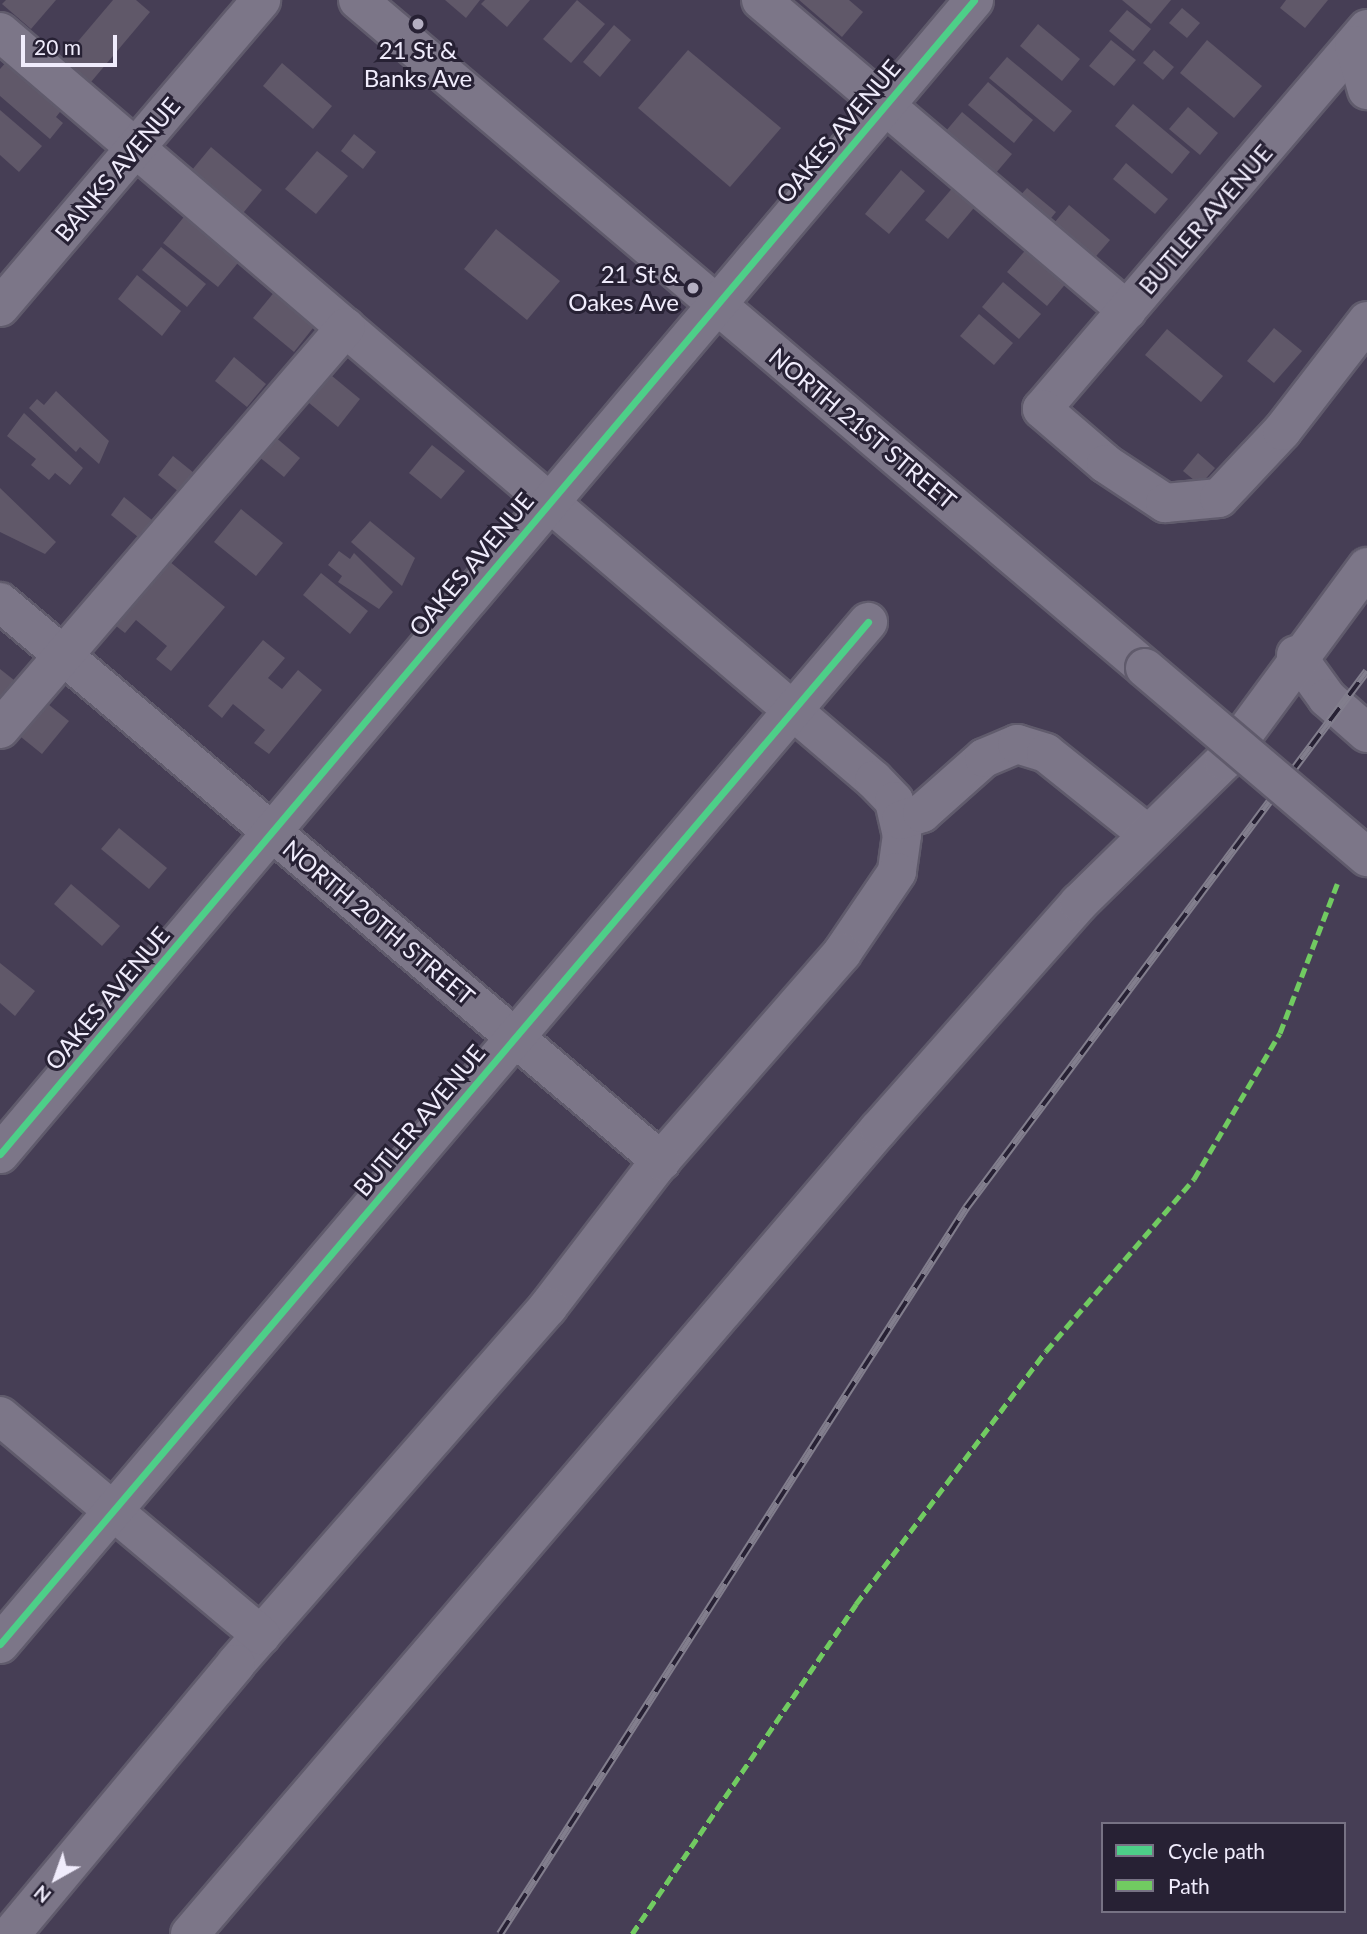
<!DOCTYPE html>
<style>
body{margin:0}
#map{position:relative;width:1367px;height:1934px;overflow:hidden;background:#463e55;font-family:Lato,sans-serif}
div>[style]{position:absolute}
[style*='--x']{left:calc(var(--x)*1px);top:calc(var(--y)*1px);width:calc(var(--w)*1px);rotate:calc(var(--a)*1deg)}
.building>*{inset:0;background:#605869}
.roads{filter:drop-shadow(2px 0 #605b6c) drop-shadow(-2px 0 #605b6c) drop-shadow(0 2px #605b6c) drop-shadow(0 -2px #605b6c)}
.minor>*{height:38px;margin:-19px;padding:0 19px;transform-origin:19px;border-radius:19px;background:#7c7688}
.rail>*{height:8px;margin-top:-4px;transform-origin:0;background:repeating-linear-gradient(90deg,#272134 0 16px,#827e8d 0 32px);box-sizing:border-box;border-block:2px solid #827e8d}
.bridges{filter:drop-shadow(2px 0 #605b6c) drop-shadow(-2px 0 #605b6c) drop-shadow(0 2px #605b6c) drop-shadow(0 -2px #605b6c)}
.minor-bridge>*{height:38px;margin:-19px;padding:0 19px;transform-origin:19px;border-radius:19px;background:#7c7688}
.quiet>*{height:5px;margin-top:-2.5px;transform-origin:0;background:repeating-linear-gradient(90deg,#71cb61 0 10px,transparent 0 15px)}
.cycleway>*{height:7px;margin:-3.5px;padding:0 3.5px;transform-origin:3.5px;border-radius:3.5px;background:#4dcf88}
.dots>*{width:19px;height:19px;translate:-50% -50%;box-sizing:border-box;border:4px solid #272134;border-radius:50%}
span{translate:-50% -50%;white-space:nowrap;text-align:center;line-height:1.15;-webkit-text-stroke:6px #272134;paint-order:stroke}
.poi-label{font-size:24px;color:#f0ecfc}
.right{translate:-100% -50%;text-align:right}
.street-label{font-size:24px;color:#f0ecfc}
.legend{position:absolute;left:1101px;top:1822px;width:245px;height:91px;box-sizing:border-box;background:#272134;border:2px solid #777284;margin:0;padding:9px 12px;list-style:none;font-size:21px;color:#f0ecfc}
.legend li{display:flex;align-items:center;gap:14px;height:35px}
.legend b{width:35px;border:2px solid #777284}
.north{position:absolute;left:21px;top:1843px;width:70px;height:70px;-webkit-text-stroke:5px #272134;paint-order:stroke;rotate:220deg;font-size:19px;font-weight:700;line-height:28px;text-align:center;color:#f0ecfc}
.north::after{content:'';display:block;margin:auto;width:24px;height:32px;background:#f0ecfc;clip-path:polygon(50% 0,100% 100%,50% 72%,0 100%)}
.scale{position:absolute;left:21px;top:35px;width:96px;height:32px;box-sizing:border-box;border:4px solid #f0ecfc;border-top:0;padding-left:9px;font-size:21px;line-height:24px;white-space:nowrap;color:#f0ecfc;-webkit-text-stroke:5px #272134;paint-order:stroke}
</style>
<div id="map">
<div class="building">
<div style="clip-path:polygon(6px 0,56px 0,31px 29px,2px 4px)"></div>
<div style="clip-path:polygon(113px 0,136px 0,150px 12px,91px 82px,63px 59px)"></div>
<div style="clip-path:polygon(445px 0,480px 0,466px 18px)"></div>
<div style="clip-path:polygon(485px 0,530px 0,507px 27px,481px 4px)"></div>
<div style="clip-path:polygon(577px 0,605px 24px,571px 63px,543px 39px)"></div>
<div style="clip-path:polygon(799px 0,849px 0,863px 12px,842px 37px)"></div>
<div style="clip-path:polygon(1122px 0,1171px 0,1151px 24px)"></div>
<div style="clip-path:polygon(1286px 0,1328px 0,1305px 28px,1280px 8px)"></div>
<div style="clip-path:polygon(1182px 8px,1200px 23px,1187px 38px,1169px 23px)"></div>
<div style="clip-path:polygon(1127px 10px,1151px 29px,1133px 51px,1109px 31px)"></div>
<div style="clip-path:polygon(1038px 24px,1080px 59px,1062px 81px,1020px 46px)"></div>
<div style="clip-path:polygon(614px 25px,631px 40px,600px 77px,583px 62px)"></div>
<div style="clip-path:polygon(1111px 40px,1136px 60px,1114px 86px,1089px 66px)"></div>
<div style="clip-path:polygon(1207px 40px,1262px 86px,1234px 118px,1180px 73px)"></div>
<div style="clip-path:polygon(688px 50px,781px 128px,730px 187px,638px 108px)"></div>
<div style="clip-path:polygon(1154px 50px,1174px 67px,1163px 80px,1143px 63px)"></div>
<div style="clip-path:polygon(1007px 57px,1072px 111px,1054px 132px,989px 78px)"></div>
<div style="clip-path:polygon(8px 60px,64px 107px,56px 117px,63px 123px,50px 139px,0 96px,0 69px)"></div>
<div style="clip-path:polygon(282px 63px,332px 106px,313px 129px,263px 86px)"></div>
<div style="clip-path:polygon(988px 82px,1033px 120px,1014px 143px,968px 105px)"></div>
<div style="clip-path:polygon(1133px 104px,1190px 152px,1172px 174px,1115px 126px)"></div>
<div style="clip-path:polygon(1188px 107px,1218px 133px,1200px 155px,1169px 129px)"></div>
<div style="clip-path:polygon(0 110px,42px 146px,19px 172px,0 155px)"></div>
<div style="clip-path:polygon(962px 112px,1012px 154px,990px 180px,940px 138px)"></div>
<div style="clip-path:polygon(354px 134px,376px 152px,363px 169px,341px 151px)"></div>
<div style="clip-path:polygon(211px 147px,262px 190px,239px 218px,187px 176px)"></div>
<div style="clip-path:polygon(317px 151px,348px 176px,316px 214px,285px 189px)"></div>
<div style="clip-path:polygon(1126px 163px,1168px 199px,1155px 214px,1113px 179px)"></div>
<div style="clip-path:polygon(901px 170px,925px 191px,889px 234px,865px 214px)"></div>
<div style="clip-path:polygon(955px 185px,978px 203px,948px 239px,925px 220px)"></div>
<div style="clip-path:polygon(1027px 188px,1056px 212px,1047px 223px,1018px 198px)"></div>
<div style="clip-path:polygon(1069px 205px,1110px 240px,1091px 262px,1050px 228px)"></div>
<div style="clip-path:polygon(187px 213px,242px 258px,218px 287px,163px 243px)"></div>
<div style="clip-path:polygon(496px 229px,560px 281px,527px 320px,464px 269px)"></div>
<div style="clip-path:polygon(161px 247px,206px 284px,187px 307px,142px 270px)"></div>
<div style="clip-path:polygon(1028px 247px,1068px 281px,1047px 306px,1007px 272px)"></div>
<div style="clip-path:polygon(137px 275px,181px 311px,162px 336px,118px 299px)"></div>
<div style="clip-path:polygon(1003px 282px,1041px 314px,1019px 339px,982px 307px)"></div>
<div style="clip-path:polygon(276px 290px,317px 323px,294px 352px,253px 318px)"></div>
<div style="clip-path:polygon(979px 314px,1013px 343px,994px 365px,960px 336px)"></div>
<div style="clip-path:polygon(1274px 328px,1302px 351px,1274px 383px,1247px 361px)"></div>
<div style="clip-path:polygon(1167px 329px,1223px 376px,1201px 402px,1145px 355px)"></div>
<div style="clip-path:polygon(234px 357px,266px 384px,247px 407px,215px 381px)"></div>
<div style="clip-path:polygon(326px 371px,360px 399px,338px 427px,303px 398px)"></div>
<div style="clip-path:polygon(56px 391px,109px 441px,99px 464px,80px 447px,76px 452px,29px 408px,37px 399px,44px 405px)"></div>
<div style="clip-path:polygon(24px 413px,83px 468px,70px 485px,55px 473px,49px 480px,31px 465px,36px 459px,7px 436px)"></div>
<div style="clip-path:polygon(274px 436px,300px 458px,284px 477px,258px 456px)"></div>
<div style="clip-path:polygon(432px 445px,465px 471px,441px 499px,409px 473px)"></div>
<div style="clip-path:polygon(1198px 453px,1215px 468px,1200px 485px,1183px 471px)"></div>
<div style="clip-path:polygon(173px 456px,194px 473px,179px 492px,158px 475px)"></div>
<div style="clip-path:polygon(0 488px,56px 542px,45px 554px,0 532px)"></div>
<div style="clip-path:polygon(124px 497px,152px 520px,138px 537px,111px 515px)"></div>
<div style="clip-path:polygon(241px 509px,283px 543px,256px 576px,214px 542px)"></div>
<div style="clip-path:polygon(370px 521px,415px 558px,402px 586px,351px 542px)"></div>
<div style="clip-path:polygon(339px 551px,350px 559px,354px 553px,393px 592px,379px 609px,338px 582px,342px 576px,328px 565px)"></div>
<div style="clip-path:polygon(164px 557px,225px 607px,171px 671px,156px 659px,167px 646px,136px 620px,125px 633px,111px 622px)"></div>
<div style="clip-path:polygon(321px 573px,368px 611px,350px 634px,303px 595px)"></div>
<div style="clip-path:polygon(263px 640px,285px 658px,268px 678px,282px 689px,298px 670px,322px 690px,269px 754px,254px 743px,265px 730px,233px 704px,222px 718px,208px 706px)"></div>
<div style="clip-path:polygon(0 669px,19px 684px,0 707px)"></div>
<div style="clip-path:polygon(43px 700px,69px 721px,42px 754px,16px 733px)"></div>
<div style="clip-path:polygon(119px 828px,167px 868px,149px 889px,101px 849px)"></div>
<div style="clip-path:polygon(71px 884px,120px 926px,102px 946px,54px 904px)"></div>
<div style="clip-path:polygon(0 963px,35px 991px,15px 1016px,0 1003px)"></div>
</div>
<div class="roads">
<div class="minor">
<div style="--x:358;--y:0;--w:1032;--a:40.32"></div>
<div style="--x:761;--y:0;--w:480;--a:40.3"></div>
<div style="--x:1367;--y:29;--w:500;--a:130.54"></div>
<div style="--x:1042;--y:409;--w:84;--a:40.7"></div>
<div style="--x:1106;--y:464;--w:71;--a:33.5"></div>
<div style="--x:1165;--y:503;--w:54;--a:-5.3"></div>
<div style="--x:1219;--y:498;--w:92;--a:-46.8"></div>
<div style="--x:1282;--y:431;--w:139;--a:-52.3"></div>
<div style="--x:0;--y:32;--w:1150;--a:40.56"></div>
<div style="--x:874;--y:780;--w:29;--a:46"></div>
<div style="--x:894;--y:801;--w:35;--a:77"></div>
<div style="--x:902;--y:835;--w:37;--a:98"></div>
<div style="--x:897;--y:872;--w:98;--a:124.2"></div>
<div style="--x:842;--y:953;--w:288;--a:131.1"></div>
<div style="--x:653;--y:1170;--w:173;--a:127.5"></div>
<div style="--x:548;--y:1307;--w:474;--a:131.2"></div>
<div style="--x:236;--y:1664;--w:351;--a:129.8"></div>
<div style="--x:1354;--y:45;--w:47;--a:73.9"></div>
<div style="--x:0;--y:307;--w:403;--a:-49.6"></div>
<div style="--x:0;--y:602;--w:866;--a:40.22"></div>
<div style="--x:1296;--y:655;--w:53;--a:54.2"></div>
<div style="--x:1327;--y:698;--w:53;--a:41.2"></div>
<div style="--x:0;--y:729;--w:530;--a:-49.28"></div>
<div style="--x:901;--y:820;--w:22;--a:-18"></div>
<div style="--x:922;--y:813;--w:83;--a:-41.6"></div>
<div style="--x:984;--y:758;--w:36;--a:-23"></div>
<div style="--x:1017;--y:744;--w:30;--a:17"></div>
<div style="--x:1046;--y:753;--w:129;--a:38.7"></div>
<div style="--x:0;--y:1154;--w:1510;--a:-49.83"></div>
<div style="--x:0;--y:1416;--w:341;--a:40"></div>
<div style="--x:0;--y:1644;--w:1341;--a:-49.66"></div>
<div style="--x:190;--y:1934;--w:1060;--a:-49.44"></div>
<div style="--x:879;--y:1129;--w:302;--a:-48.5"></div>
<div style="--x:1079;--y:903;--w:203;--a:-44.4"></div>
<div style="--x:1224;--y:761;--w:241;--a:-53.6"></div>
</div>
</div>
<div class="rail">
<div style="--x:500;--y:1934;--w:863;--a:-57.3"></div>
<div style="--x:966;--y:1208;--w:670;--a:-53.25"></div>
</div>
<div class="bridges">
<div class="minor-bridge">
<div style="--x:1145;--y:668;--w:292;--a:40.4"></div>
</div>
</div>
<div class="quiet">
<div style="--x:632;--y:1934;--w:399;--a:-55.8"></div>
<div style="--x:856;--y:1604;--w:316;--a:-53.1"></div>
<div style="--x:1046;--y:1351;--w:227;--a:-49.3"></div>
<div style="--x:1194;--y:1179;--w:169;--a:-59.5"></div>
<div style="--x:1280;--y:1033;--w:162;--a:-69"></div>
</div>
<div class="cycleway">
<div style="--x:0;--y:1154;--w:1510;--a:-49.83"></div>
<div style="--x:0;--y:1644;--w:1341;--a:-49.66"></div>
</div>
<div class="dots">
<div style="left:418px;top:24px;background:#b4afc2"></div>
<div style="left:693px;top:288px;background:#b4afc2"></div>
</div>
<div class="poi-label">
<span style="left:418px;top:64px">21 St &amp;<br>Banks Ave</span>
<span class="right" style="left:679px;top:288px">21 St &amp;<br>Oakes Ave</span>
</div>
<div class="street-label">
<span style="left:838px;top:131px;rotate:-50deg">OAKES AVENUE</span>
<span style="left:117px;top:169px;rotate:-50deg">BANKS AVENUE</span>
<span style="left:1205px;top:219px;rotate:-49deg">BUTLER AVENUE</span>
<span style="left:863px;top:428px;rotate:40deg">NORTH 21ST STREET</span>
<span style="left:471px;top:564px;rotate:-50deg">OAKES AVENUE</span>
<span style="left:379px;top:922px;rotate:40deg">NORTH 20TH STREET</span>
<span style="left:107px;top:998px;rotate:-50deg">OAKES AVENUE</span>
<span style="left:419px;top:1120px;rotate:-50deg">BUTLER AVENUE</span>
</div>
<ul class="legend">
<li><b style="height:9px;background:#4dcf88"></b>Cycle path</li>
<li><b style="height:9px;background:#71cb61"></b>Path</li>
</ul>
<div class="north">N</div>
<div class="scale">20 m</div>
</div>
